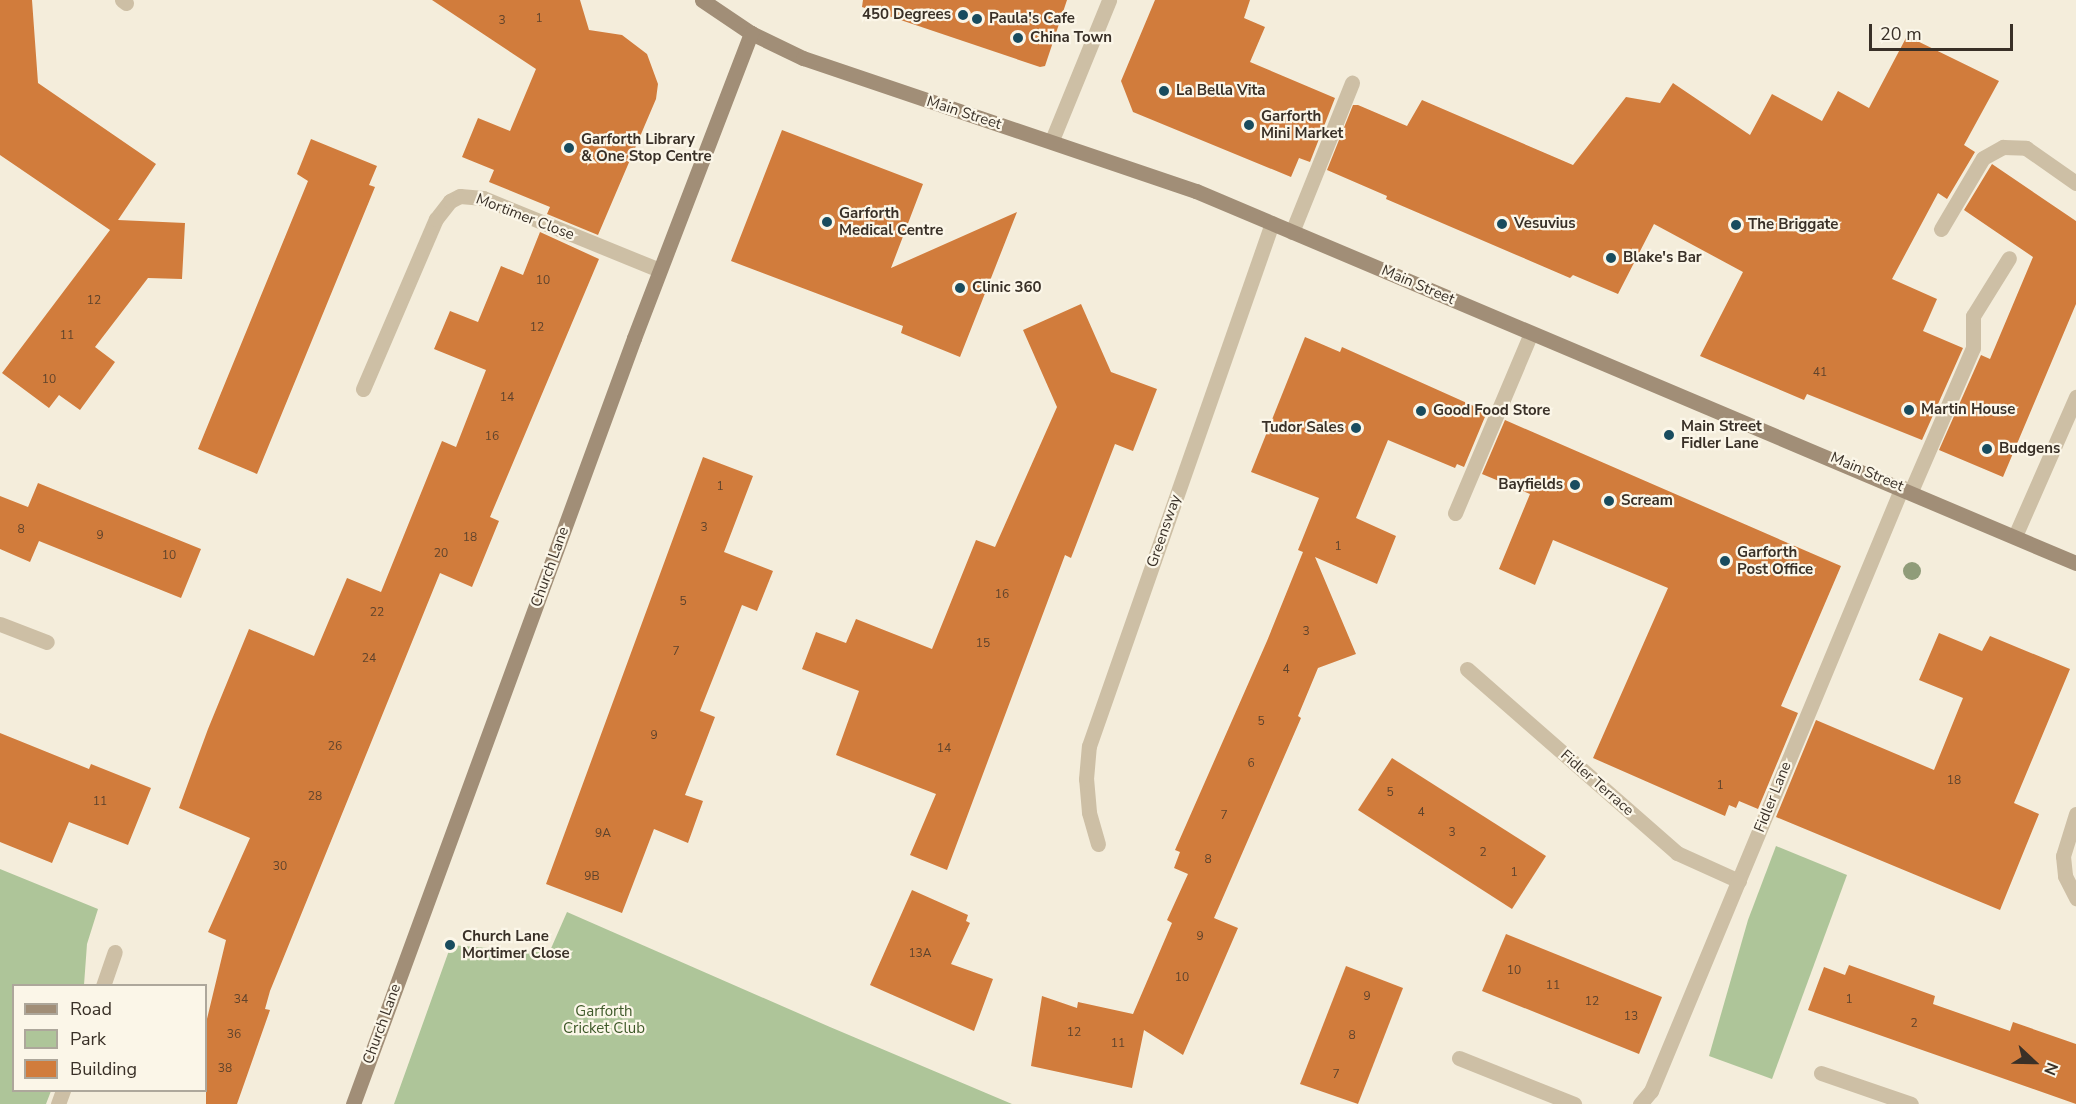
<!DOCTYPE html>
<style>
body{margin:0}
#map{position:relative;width:2076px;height:1104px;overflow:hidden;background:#f4eddb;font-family:"Nunito Sans",sans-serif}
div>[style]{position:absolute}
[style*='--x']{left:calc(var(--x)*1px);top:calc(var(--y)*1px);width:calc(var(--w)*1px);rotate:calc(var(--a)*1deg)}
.green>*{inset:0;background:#aec599}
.building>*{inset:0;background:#d17c3c}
.lane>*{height:15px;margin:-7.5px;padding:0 7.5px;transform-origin:7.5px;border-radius:7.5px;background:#cdbfa5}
.street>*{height:15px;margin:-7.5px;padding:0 7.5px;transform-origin:7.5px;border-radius:7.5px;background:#cdbfa5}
.secondary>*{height:15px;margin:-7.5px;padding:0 7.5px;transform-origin:7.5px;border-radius:7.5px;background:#a18e77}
.trees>*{width:18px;height:18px;margin:-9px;border-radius:50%;background:#909c79}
.dots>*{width:16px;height:16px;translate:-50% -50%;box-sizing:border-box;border:3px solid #fbf6e8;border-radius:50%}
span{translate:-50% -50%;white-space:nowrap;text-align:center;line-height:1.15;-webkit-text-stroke:4.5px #fbf6e8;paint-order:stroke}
.number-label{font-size:12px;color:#5f432c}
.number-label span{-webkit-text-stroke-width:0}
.poi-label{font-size:15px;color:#393027;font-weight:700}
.right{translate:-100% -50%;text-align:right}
.left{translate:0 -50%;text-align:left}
.street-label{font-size:15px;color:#393027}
.park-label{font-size:15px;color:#3e5929}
.legend{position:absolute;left:12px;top:984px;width:195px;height:108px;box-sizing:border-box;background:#fbf6e8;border:2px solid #ada79b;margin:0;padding:8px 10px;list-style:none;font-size:18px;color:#393027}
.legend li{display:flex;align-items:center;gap:12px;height:30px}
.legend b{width:30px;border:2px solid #ada79b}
.north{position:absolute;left:2004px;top:1032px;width:60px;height:60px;-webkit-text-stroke:4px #fbf6e8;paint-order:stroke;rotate:112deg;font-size:16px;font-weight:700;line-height:24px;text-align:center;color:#393027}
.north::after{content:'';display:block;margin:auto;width:21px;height:27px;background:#393027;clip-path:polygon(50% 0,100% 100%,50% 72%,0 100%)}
.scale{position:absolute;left:1869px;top:24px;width:144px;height:27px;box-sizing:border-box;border:3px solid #393027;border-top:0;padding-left:8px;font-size:18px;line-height:21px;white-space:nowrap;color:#393027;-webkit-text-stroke:4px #fbf6e8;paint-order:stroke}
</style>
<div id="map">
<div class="green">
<div style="clip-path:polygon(1776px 846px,1847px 875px,1772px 1079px,1709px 1056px,1748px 920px)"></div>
<div style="clip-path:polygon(0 869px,98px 909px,87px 944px,84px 985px,14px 986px,14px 1090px,51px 1091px,46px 1104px,0 1104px)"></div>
<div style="clip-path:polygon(567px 912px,830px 1027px,1012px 1104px,394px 1104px,451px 945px,549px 953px)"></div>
</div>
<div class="building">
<div style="clip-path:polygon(0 0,32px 0,38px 83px,156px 164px,118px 220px,185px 223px,182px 279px,148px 278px,95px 347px,115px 362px,80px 410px,59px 395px,49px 408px,2px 373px,110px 230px,0 155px)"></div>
<div style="clip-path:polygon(432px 0,580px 0,589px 30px,622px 35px,647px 54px,658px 84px,656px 99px,598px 235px,547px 214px,550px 207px,489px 182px,494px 170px,462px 157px,478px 118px,510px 131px,536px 69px)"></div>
<div style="clip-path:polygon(863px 0,1067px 0,1045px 66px,1040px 67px,862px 7px)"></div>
<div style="clip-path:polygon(1155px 0,1250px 0,1244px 18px,1265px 27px,1250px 62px,1335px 98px,1310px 162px,1299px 158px,1291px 177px,1133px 112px,1121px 81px)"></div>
<div style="clip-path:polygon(1907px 36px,1999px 81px,1964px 145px,1975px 152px,1947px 199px,1938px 193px,1892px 279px,1937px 299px,1923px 331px,1963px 348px,1922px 440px,1807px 394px,1804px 400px,1700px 356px,1743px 272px,1654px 224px,1618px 294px,1573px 275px,1570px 278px,1386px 199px,1387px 196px,1327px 170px,1353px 105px,1358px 105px,1407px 126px,1422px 100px,1573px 165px,1626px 97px,1660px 103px,1673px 83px,1750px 135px,1772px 94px,1822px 121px,1838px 91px,1869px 108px)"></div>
<div style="clip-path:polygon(782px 130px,923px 184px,891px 268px,1017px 212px,960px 357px,901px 333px,903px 326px,731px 261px)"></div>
<div style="clip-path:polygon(311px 139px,377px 166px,369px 185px,375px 187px,257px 474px,198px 449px,308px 181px,297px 174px)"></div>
<div style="clip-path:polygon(1992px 164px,2076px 221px,2076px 304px,2003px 477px,1939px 450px,1981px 355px,1990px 359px,2033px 257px,1964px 210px)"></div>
<div style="clip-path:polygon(540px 232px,599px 259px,490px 517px,499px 521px,472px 587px,440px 573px,270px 991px,265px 1009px,270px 1010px,237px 1104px,206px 1104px,206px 1023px,226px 940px,208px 932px,250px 838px,179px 808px,208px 729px,249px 629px,314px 656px,347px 578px,381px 592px,442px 441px,456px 447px,486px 370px,434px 349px,450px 311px,478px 322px,501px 266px,523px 275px)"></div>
<div style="clip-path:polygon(1081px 304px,1111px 372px,1157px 389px,1133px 451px,1115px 444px,1071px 558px,1065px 555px,947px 870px,910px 855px,936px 794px,836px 755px,859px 691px,802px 669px,816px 632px,846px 643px,856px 619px,932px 649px,976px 540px,995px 547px,1057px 407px,1023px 330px)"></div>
<div style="clip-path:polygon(1305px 337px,1340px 352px,1342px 347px,1487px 412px,1464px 467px,1457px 464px,1455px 468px,1388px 440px,1356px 518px,1396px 536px,1377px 584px,1315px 557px,1356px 654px,1318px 668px,1298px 716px,1301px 718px,1214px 918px,1238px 928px,1183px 1055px,1144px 1030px,1132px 1088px,1031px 1066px,1042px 996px,1077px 1008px,1078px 1002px,1133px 1014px,1172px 923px,1167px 920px,1188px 874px,1174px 868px,1180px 852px,1175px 850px,1267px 641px,1303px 552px,1298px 550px,1319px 498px,1251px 472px)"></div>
<div style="clip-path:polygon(1505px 420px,1841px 566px,1781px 706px,1798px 713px,1758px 809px,1739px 801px,1736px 808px,1729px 805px,1725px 816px,1593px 758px,1668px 588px,1553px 540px,1535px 585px,1499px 569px,1530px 494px,1482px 474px)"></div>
<div style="clip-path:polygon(703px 457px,753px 476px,724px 552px,773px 571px,757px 611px,742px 605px,700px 711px,715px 717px,685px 795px,703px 801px,688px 843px,654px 829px,622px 913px,546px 884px)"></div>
<div style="clip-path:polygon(38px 483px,201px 549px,181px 598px,39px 541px,30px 562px,0 549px,0 496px,28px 507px)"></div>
<div style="clip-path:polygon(1939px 633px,1982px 651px,1990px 636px,2070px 669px,2014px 803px,2039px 814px,2000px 910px,1776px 817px,1816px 720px,1934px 770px,1963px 698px,1919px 680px)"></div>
<div style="clip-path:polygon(0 733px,89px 769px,91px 764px,151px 788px,128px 845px,69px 822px,52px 863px,0 842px)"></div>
<div style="clip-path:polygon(1392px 758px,1546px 856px,1512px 909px,1358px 810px)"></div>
<div style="clip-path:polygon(912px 890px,968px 915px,966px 921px,970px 923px,951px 964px,993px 979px,974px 1031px,870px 985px)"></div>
<div style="clip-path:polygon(1506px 934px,1662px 997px,1639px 1054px,1482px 991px)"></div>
<div style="clip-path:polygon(1849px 965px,1935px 996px,1933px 1004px,2010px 1031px,2013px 1022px,2076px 1044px,2076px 1104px,1808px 1010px,1824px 967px,1845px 975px)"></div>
<div style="clip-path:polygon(1346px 966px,1403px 988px,1358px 1104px,1300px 1084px)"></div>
</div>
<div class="lane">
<div style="--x:122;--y:0;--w:5;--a:37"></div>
<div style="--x:1941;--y:229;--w:82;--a:-59.4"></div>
<div style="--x:1983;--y:158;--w:23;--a:-29"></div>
<div style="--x:2003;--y:147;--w:23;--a:2"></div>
<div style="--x:2026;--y:148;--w:61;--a:35"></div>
<div style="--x:1292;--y:232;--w:161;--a:-68.1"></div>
<div style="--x:1911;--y:491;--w:156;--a:-66.6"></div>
<div style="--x:1973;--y:348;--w:32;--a:-90"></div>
<div style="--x:1973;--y:316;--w:68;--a:-58.2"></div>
<div style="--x:1455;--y:513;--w:195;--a:-67.1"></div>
<div style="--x:1467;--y:669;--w:279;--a:41.2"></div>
<div style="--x:1677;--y:853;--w:68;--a:24.3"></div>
<div style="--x:2076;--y:814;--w:44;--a:107.2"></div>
<div style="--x:2063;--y:856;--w:20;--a:84"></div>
<div style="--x:2065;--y:876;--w:25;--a:63"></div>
<div style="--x:103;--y:986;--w:36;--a:-71"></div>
<div style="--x:58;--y:1104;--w:15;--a:-70"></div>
</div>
<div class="street">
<div style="--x:1052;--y:140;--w:151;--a:-67.8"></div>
<div style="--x:363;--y:389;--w:185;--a:-66.8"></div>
<div style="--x:436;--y:219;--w:23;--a:-52"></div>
<div style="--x:450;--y:201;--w:11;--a:-27"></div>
<div style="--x:460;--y:196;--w:23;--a:5"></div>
<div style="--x:483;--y:198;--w:190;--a:22.2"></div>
<div style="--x:2015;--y:536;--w:152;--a:-66.3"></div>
<div style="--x:0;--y:624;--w:50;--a:21"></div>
<div style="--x:1098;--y:844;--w:33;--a:-106"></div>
<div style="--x:1089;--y:812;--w:33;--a:-95"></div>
<div style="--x:1086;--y:779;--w:33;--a:-85"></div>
<div style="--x:1089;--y:746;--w:554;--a:-70.71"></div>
<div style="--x:1459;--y:1058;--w:124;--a:21.8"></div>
<div style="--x:1821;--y:1073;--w:95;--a:19"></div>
<div style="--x:1640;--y:1104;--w:17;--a:-50"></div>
<div style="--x:1651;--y:1091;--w:654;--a:-67.43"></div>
</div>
<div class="secondary">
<div style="--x:702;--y:0;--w:59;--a:34"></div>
<div style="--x:751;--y:33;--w:58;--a:25.7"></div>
<div style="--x:803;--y:58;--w:415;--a:18.7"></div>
<div style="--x:1196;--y:191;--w:955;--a:22.92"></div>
<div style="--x:353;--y:1104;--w:816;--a:-69.85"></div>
<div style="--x:634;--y:338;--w:327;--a:-69"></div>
</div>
<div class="trees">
<div style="left:1912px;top:571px"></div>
</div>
<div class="dots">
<div style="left:963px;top:15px;background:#194c5e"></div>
<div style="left:977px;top:19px;background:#194c5e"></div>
<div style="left:1018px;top:38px;background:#194c5e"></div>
<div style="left:1164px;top:91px;background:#194c5e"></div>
<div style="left:1249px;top:125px;background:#194c5e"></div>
<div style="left:569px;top:148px;background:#194c5e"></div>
<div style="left:827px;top:222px;background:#194c5e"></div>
<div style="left:1502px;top:224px;background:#194c5e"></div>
<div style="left:1736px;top:225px;background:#194c5e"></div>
<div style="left:1611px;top:258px;background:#194c5e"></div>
<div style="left:960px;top:288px;background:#194c5e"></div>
<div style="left:1909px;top:410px;background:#194c5e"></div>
<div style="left:1421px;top:411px;background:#194c5e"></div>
<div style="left:1356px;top:428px;background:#194c5e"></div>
<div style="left:1669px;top:435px;background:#194c5e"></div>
<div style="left:1987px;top:449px;background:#194c5e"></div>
<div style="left:1575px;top:485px;background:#194c5e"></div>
<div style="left:1609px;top:501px;background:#194c5e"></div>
<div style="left:1725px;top:561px;background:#194c5e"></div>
<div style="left:450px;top:945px;background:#194c5e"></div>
</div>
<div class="number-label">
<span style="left:539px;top:19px">1</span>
<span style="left:502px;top:21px">3</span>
<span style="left:543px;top:281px">10</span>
<span style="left:94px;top:301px">12</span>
<span style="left:537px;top:328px">12</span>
<span style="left:67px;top:336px">11</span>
<span style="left:1820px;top:373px">41</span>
<span style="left:49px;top:380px">10</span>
<span style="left:507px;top:398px">14</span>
<span style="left:492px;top:437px">16</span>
<span style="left:720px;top:487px">1</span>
<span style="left:704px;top:528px">3</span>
<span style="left:21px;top:530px">8</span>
<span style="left:100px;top:536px">9</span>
<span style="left:470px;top:538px">18</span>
<span style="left:1338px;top:547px">1</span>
<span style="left:441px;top:554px">20</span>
<span style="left:169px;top:556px">10</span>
<span style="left:1002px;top:595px">16</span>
<span style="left:683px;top:602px">5</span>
<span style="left:377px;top:613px">22</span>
<span style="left:1306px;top:632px">3</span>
<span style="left:983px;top:644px">15</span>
<span style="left:676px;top:652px">7</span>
<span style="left:369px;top:659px">24</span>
<span style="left:1286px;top:670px">4</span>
<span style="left:1261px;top:722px">5</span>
<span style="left:654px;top:736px">9</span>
<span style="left:335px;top:747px">26</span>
<span style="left:944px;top:749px">14</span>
<span style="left:1251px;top:764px">6</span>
<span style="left:1954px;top:781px">18</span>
<span style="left:1720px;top:786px">1</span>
<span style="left:1390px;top:793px">5</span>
<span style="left:315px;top:797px">28</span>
<span style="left:100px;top:802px">11</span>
<span style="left:1421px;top:813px">4</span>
<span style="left:1224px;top:816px">7</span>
<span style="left:1452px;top:833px">3</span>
<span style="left:603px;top:834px">9A</span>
<span style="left:1483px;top:853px">2</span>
<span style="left:1208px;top:860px">8</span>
<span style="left:280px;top:867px">30</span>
<span style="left:1514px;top:873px">1</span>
<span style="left:592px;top:877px">9B</span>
<span style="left:1200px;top:937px">9</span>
<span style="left:920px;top:954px">13A</span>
<span style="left:1514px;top:971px">10</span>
<span style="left:1182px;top:978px">10</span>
<span style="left:1553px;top:986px">11</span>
<span style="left:1367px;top:997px">9</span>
<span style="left:241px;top:1000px">34</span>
<span style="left:1849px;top:1000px">1</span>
<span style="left:1592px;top:1002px">12</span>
<span style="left:1631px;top:1017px">13</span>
<span style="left:1914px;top:1024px">2</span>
<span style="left:1074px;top:1033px">12</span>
<span style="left:234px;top:1035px">36</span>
<span style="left:1352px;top:1036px">8</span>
<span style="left:1118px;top:1044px">11</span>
<span style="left:225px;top:1069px">38</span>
<span style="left:1336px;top:1075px">7</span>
</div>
<div class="poi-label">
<span class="right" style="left:951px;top:15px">450 Degrees</span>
<span class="left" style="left:989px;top:19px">Paula's Cafe</span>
<span class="left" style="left:1030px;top:38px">China Town</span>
<span class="left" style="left:1176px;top:91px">La Bella Vita</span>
<span class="left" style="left:1261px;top:125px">Garforth<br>Mini Market</span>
<span class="left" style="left:581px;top:148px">Garforth Library<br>&amp; One Stop Centre</span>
<span class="left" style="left:839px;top:222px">Garforth<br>Medical Centre</span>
<span class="left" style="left:1514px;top:224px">Vesuvius</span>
<span class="left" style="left:1748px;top:225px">The Briggate</span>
<span class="left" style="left:1623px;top:258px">Blake's Bar</span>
<span class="left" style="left:972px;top:288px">Clinic 360</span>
<span class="left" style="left:1921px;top:410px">Martin House</span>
<span class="left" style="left:1433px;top:411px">Good Food Store</span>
<span class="left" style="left:1681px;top:435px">Main Street<br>Fidler Lane</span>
<span class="right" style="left:1344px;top:428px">Tudor Sales</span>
<span class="left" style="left:1999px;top:449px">Budgens</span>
<span class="right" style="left:1563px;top:485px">Bayfields</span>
<span class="left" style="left:1621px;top:501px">Scream</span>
<span class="left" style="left:1737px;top:561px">Garforth<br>Post Office</span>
<span class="left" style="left:462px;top:945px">Church Lane<br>Mortimer Close</span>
</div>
<div class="street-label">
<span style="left:964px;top:113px;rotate:18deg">Main Street</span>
<span style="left:525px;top:217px;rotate:21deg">Mortimer Close</span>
<span style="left:1418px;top:285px;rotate:23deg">Main Street</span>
<span style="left:1867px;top:472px;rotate:23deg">Main Street</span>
<span style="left:1164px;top:531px;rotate:-71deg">Greensway</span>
<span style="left:550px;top:567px;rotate:-70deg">Church Lane</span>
<span style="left:1597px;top:783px;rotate:41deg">Fidler Terrace</span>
<span style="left:1773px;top:797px;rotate:-68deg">Fidler Lane</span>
<span style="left:382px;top:1024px;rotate:-70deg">Church Lane</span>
</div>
<div class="park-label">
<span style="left:604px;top:1020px">Garforth<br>Cricket Club</span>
</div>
<ul class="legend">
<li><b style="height:8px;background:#a18e77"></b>Road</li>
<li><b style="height:16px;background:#aec599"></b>Park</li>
<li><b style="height:16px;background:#d17c3c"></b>Building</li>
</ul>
<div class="north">N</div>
<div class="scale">20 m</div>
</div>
